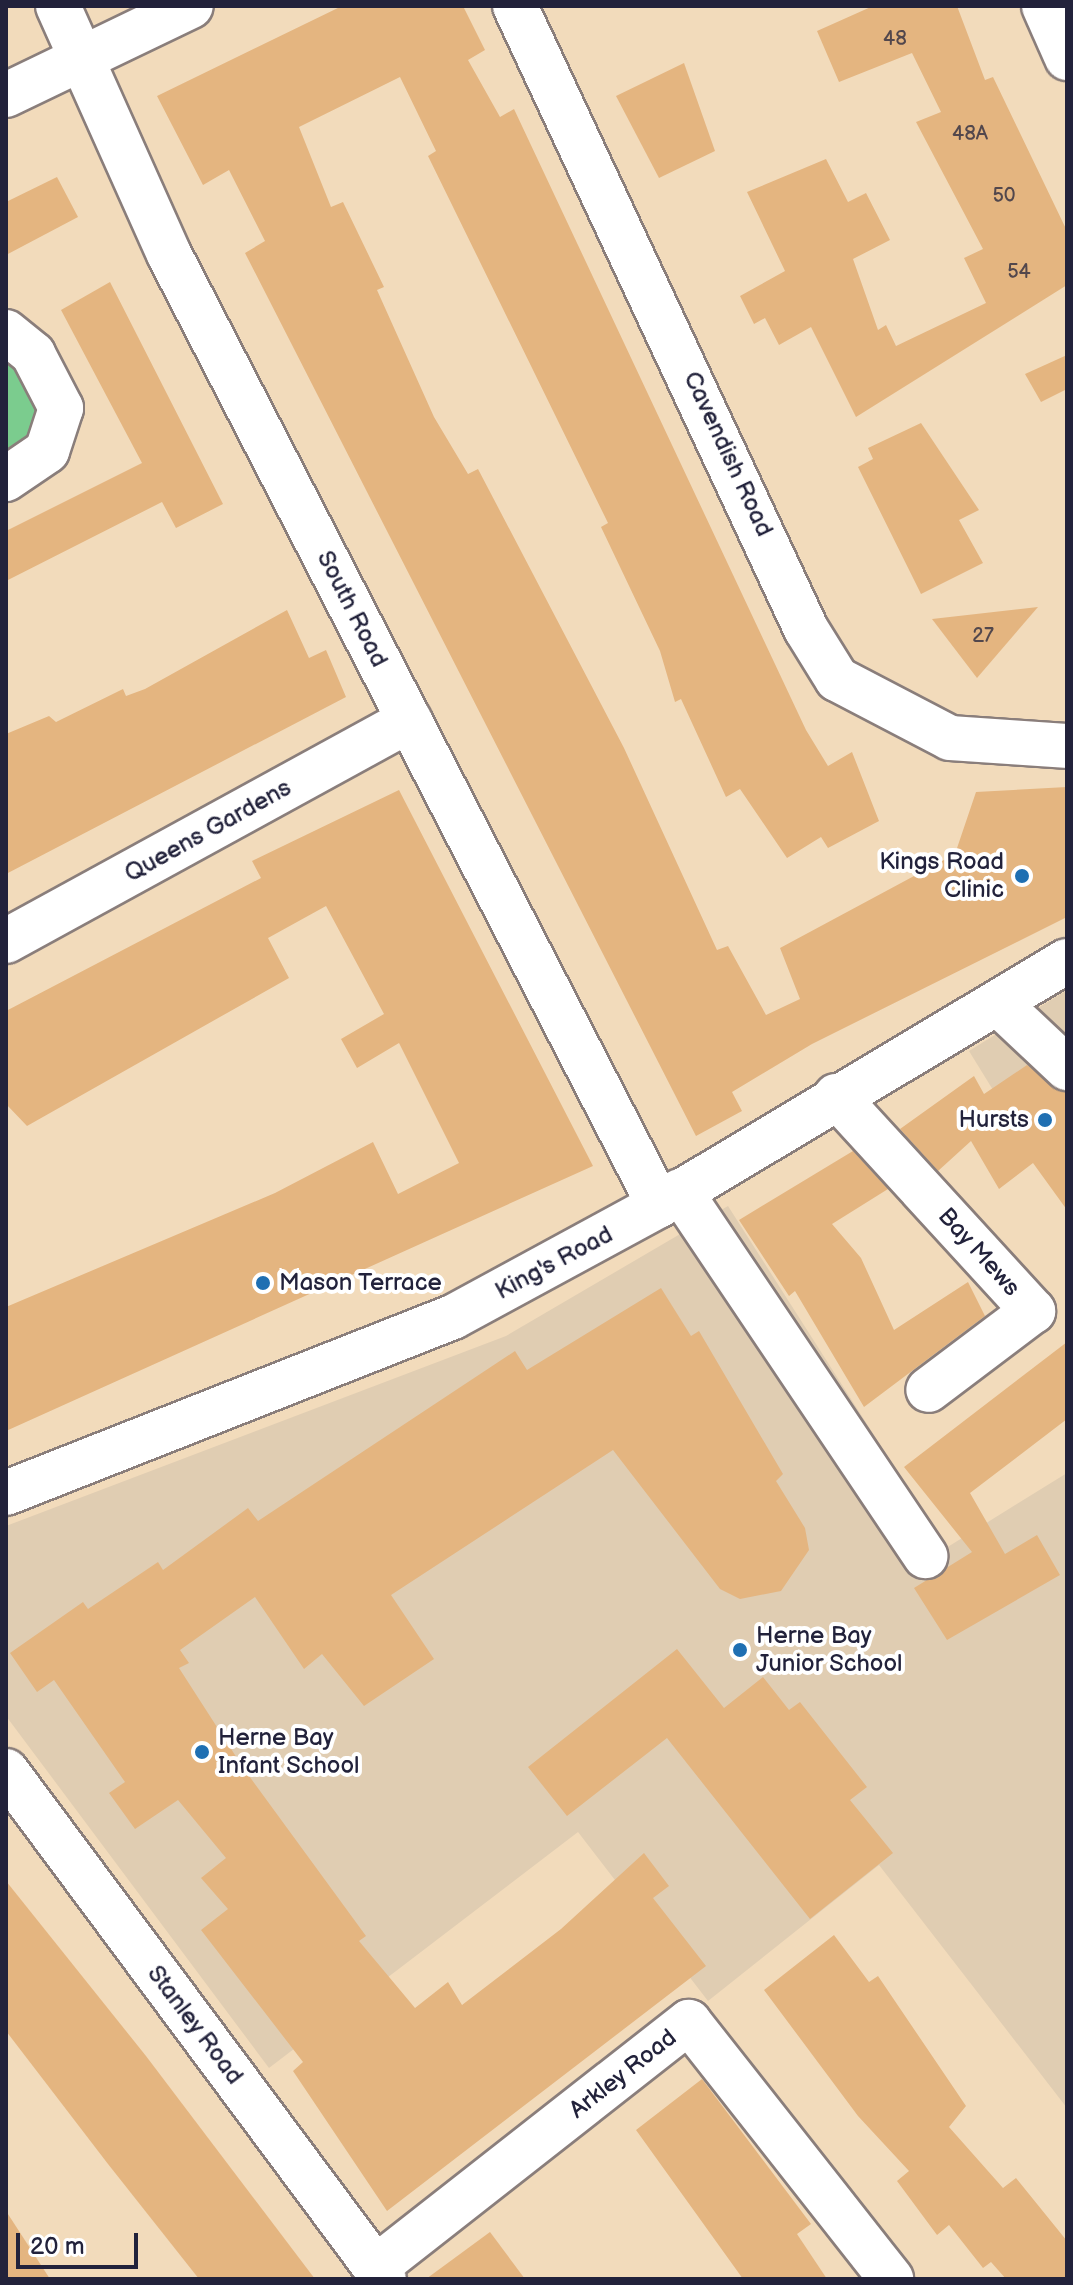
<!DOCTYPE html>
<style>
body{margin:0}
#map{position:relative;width:1073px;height:2285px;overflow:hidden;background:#f2dbbb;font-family:"Balsamiq Sans",sans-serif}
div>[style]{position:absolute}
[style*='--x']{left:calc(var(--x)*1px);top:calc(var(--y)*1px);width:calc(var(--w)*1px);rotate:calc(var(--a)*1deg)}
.built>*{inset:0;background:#e0cdb2}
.green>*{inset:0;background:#7bcc8e}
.building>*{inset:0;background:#e4b580}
.roads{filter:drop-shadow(2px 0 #8a7e7b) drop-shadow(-2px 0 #8a7e7b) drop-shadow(0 2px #8a7e7b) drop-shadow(0 -2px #8a7e7b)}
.minor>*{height:44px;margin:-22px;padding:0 22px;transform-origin:22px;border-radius:22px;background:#fff}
.major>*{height:44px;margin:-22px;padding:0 22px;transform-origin:22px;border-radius:22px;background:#fff}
.dots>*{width:22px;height:22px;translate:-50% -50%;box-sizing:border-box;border:4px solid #fff;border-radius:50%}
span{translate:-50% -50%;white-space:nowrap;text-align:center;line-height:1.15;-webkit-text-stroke:8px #fff;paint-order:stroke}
.number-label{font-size:20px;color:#52474c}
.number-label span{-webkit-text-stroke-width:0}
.street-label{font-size:24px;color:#22223b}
.poi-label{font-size:24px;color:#22223b}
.right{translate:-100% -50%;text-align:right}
.left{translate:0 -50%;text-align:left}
.frame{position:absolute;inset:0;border:8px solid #22223b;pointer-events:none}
.scale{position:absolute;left:16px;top:2233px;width:122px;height:36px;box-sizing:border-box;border:4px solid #22223b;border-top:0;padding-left:10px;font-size:24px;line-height:28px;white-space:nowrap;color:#22223b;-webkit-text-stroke:6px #fff;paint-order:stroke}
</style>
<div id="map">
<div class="built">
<div style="clip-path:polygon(1067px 990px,1067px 1155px,1043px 1171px,969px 1051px)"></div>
<div style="clip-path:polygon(728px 1206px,946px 1548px,1067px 1473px,1067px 2108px,879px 1865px,708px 2001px,578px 1832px,269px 2068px,6px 1716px,6px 1526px,506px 1336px)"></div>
</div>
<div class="green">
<div style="clip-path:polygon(6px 349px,43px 391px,36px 433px,6px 457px)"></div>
</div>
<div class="building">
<div style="clip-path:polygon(342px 6px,463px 6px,485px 50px,468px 60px,500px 117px,514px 109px,806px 730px,828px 766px,852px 752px,879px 821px,828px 848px,821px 837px,787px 858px,740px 789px,726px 797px,681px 699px,675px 702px,660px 651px,601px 527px,608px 523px,428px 156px,436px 151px,400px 77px,299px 127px,331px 207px,343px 202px,384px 287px,377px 290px,434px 417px,468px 474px,478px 469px,624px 748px,717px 950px,728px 946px,766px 1015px,800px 999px,780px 948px,955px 854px,976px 792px,1067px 787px,1067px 917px,812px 1044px,732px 1092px,742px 1111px,696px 1136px,245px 253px,265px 241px,229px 170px,203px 185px,157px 96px)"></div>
<div style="clip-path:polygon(873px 6px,957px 6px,985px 80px,993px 77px,1067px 231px,1067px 285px,856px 417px,811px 327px,779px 345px,765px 318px,754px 324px,740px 296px,785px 271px,747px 192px,826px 159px,848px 202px,866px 193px,890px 240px,853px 259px,878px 330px,886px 325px,896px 346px,986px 303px,964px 258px,983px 249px,916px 122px,941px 112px,912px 53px,839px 82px,817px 31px)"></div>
<div style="clip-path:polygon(684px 63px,715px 151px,659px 178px,616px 96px)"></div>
<div style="clip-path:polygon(57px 177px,78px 217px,6px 255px,6px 202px)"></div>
<div style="clip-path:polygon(110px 282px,223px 504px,176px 528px,162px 502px,6px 581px,6px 531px,142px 463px,61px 310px)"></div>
<div style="clip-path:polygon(1067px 355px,1067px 389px,1041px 402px,1025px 374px)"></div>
<div style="clip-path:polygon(921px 423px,979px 510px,959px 520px,983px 563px,921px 594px,858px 467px,873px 459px,868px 448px)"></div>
<div style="clip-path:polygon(1038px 607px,977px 678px,932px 619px)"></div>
<div style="clip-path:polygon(287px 610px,309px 658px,326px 650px,346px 697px,6px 874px,6px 734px,49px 716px,56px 722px,123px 689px,126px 696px,145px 689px)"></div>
<div style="clip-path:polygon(399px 790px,593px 1166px,6px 1431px,6px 1307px,275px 1193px,373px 1142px,398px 1194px,459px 1163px,399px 1043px,357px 1068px,341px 1039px,384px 1014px,326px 906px,268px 938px,289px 978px,27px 1126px,6px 1104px,6px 1011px,261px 878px,252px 861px)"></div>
<div style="clip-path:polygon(1027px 1065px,1067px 1092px,1067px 1210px,1033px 1163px,999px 1189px,971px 1141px,938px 1171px,900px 1129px,974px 1076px,984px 1094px)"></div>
<div style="clip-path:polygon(853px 1151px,888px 1189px,832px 1224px,861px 1258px,894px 1330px,968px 1282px,985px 1316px,864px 1407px,795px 1291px,789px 1296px,739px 1220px)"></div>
<div style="clip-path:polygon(661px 1288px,691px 1336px,699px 1331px,783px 1474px,776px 1481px,805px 1528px,809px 1550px,781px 1591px,740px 1599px,720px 1589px,613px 1450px,391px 1595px,434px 1659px,364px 1706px,322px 1654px,304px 1669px,255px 1597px,180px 1650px,189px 1663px,179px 1668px,244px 1769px,366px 1936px,359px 1941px,415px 2008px,448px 1982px,462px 2005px,561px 1929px,644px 1853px,669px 1886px,653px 1898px,706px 1966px,387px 2211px,293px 2071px,303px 2062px,201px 1930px,228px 1909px,201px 1878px,226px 1858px,178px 1800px,135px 1829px,109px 1793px,125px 1782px,54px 1680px,37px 1692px,10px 1653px,83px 1602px,88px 1609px,158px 1562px,163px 1570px,248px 1508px,258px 1521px,515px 1351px,527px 1370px)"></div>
<div style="clip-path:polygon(1067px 1342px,1067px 1419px,970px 1493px,1005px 1554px,1037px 1535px,1060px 1575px,947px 1640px,914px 1588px,972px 1552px,904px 1467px)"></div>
<div style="clip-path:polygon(677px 1649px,724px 1708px,763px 1677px,789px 1710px,800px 1702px,867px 1787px,850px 1800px,893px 1853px,810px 1919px,667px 1738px,567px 1816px,528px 1767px)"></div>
<div style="clip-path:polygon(6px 1881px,146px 2056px,315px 2279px,199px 2279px,108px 2164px,6px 2031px)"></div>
<div style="clip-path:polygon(834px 1935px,869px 1982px,878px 1976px,966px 2106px,949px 2127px,1003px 2188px,1016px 2178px,1067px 2241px,1067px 2279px,1006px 2279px,991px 2262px,983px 2268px,949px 2225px,937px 2235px,897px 2181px,909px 2171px,858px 2116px,764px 1990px)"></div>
<div style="clip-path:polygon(702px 2079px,811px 2224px,797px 2234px,827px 2279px,743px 2279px,636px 2130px)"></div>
<div style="clip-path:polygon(6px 2211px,50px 2279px,6px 2279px)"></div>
<div style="clip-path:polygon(490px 2232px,525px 2279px,426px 2279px)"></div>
</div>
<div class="roads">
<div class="minor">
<div style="--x:58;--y:6;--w:272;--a:65.9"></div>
<div style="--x:169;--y:254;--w:1070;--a:62.74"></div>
<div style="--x:515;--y:6;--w:688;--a:64.96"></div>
<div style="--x:806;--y:629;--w:59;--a:58.2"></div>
<div style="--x:837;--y:679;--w:127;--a:27.6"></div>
<div style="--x:950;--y:738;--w:117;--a:3.9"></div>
<div style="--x:6;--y:95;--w:205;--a:-25.7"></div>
<div style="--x:6;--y:332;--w:35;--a:39"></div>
<div style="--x:33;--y:354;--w:61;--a:62.6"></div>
<div style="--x:61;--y:408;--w:45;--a:108"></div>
<div style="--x:47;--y:451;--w:50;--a:145.7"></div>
<div style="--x:6;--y:941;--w:460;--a:-28.7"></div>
<div style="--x:1001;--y:1006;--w:91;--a:43.2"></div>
<div style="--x:836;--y:1096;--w:292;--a:47.5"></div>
<div style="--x:1033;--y:1311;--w:131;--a:143"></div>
<div style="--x:680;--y:1191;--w:440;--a:56.1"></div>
<div style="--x:6;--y:1493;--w:480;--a:-21.5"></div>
<div style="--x:453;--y:1317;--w:234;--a:-28.5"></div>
<div style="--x:659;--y:1205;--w:475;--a:-30.9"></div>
<div style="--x:6;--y:1771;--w:633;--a:53.35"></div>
<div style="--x:375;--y:2268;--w:399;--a:-38.1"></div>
<div style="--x:689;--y:2022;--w:327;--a:51.8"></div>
</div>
<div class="major">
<div style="--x:1044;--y:6;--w:57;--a:66.1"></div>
</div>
</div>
<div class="dots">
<div style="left:1022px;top:876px;background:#1f6fb2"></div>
<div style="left:1045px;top:1120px;background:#1f6fb2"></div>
<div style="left:263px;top:1283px;background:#1f6fb2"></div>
<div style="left:740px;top:1650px;background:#1f6fb2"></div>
<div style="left:202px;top:1752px;background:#1f6fb2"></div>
</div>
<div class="number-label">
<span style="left:895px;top:39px">48</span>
<span style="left:970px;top:134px">48A</span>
<span style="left:1004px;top:196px">50</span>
<span style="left:1019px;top:272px">54</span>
<span style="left:983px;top:636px">27</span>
</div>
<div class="street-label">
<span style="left:728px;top:454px;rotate:65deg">Cavendish Road</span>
<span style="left:352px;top:609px;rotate:63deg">South Road</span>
<span style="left:208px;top:831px;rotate:-29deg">Queens Gardens</span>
<span style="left:979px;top:1252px;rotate:48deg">Bay Mews</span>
<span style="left:554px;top:1263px;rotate:-28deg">King's Road</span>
<span style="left:195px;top:2025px;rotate:53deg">Stanley Road</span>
<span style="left:623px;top:2074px;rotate:-38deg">Arkley Road</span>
</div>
<div class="poi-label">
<span class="right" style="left:1004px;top:876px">Kings Road<br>Clinic</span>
<span class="right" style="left:1029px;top:1120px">Hursts</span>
<span class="left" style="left:279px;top:1283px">Mason Terrace</span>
<span class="left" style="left:756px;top:1650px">Herne Bay<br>Junior School</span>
<span class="left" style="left:218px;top:1752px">Herne Bay<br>Infant School</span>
</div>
<div class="frame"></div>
<div class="scale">20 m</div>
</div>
